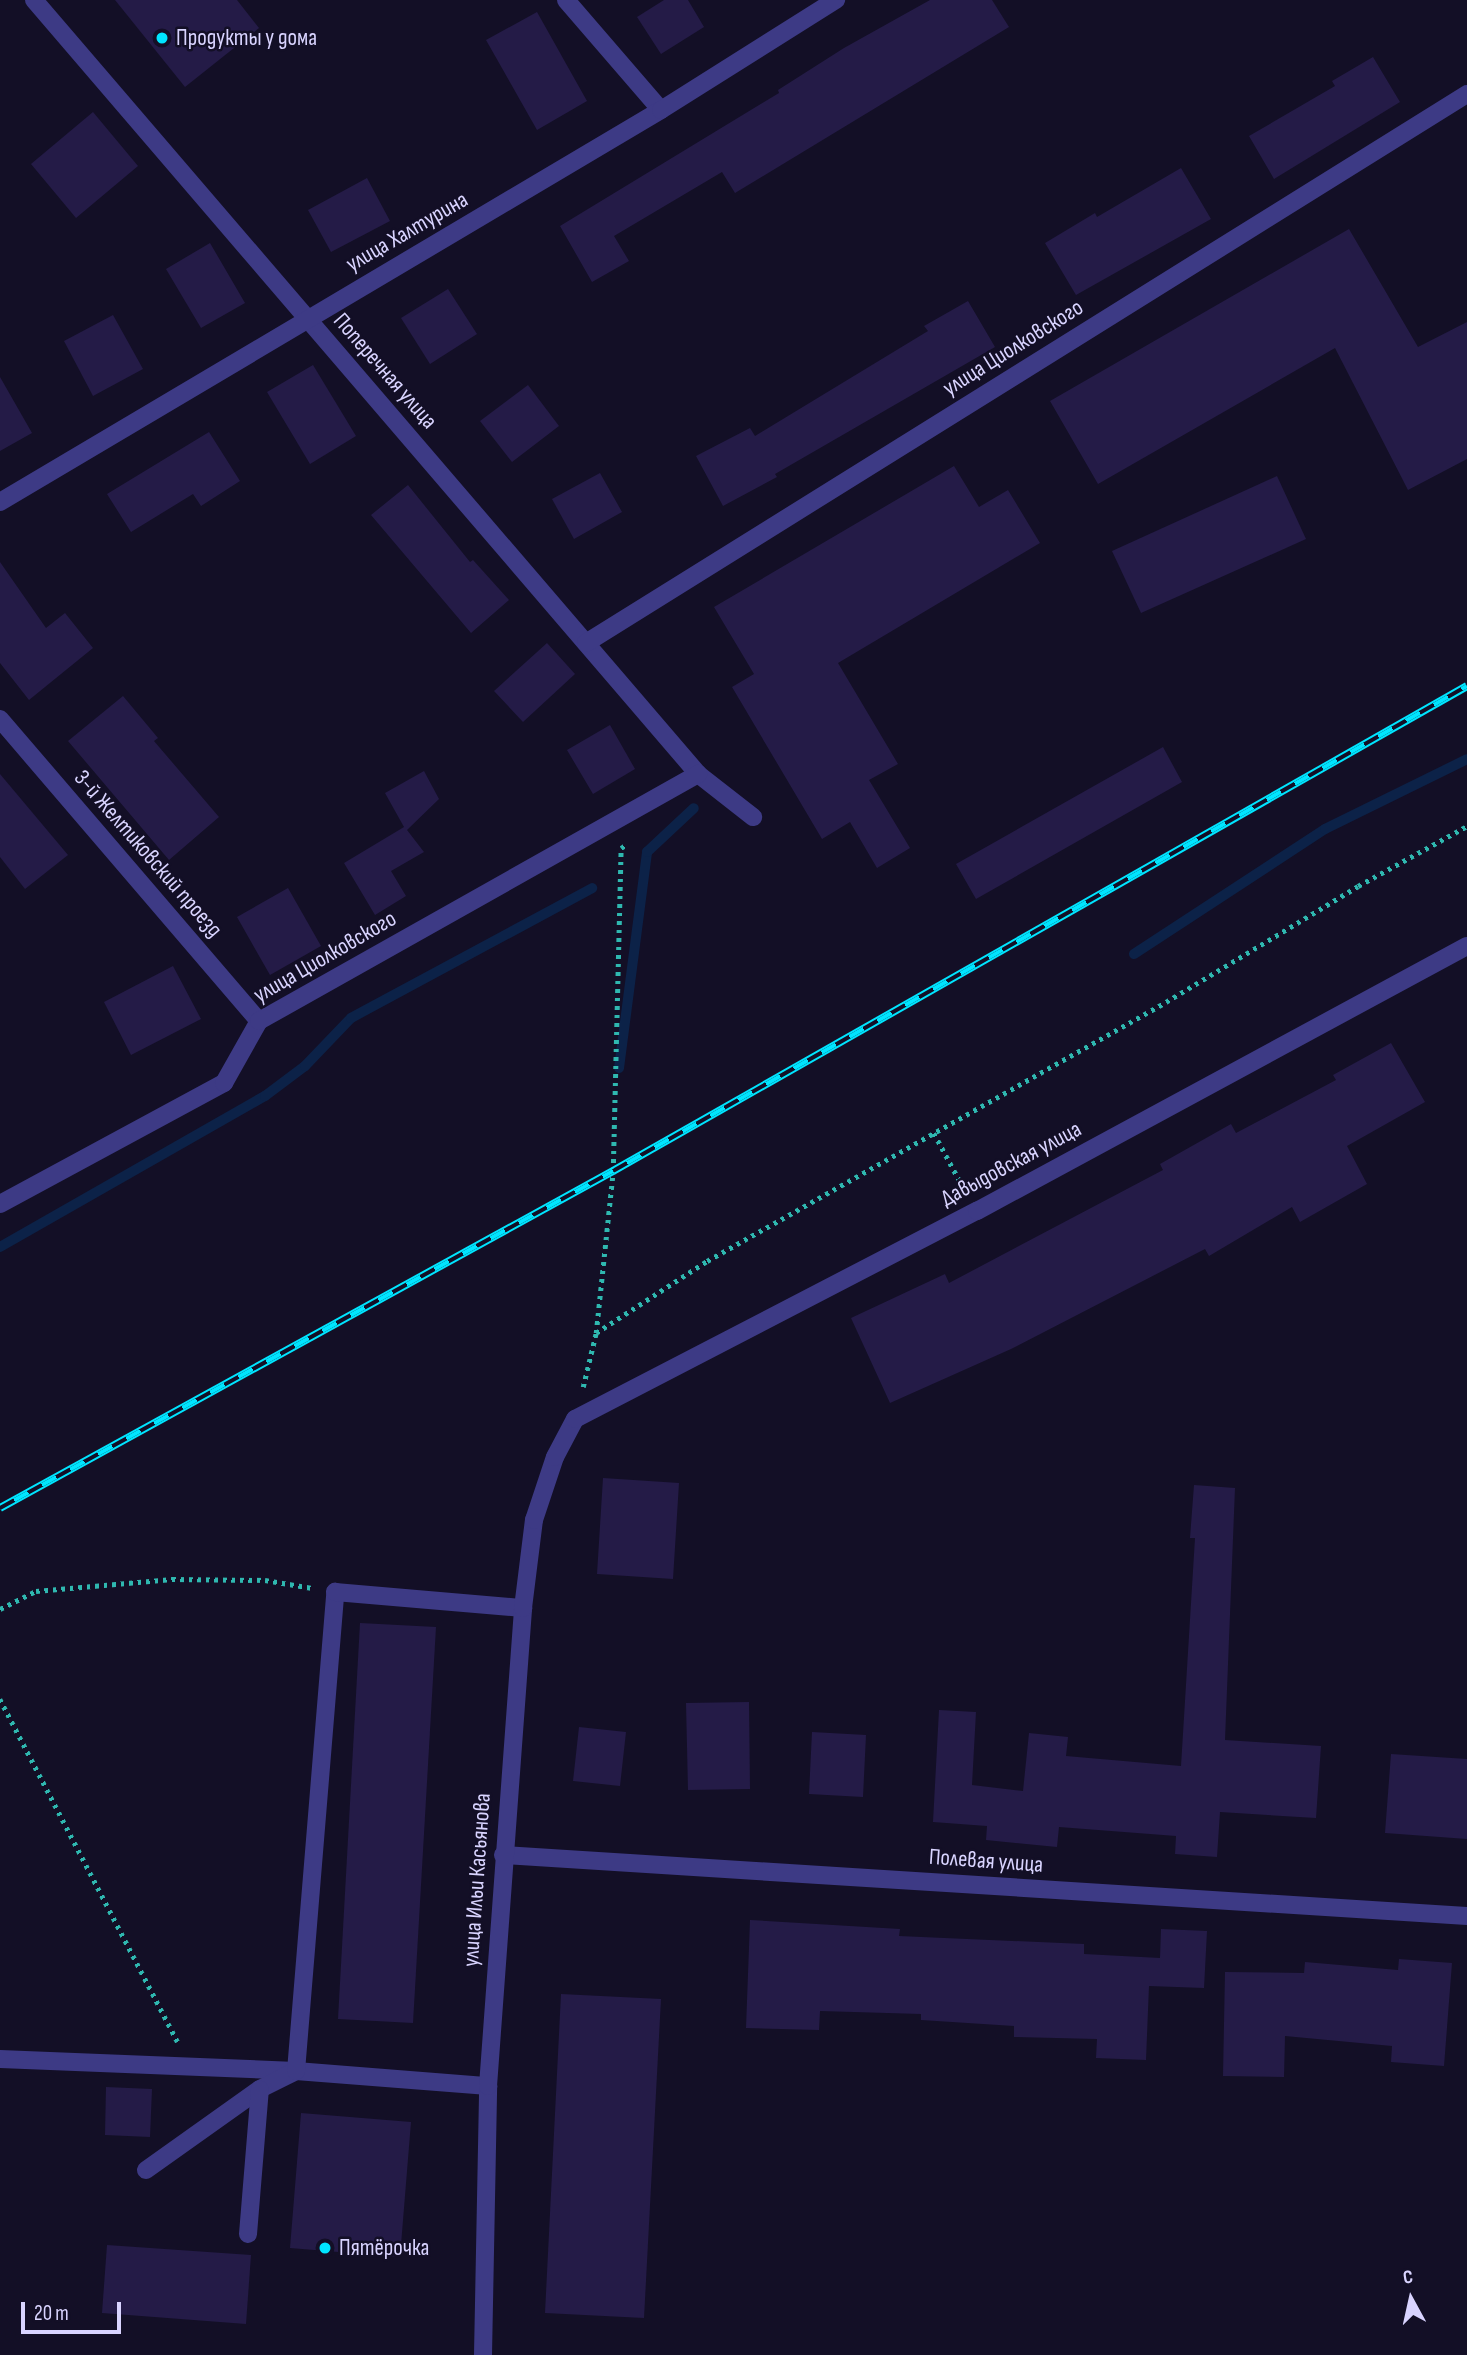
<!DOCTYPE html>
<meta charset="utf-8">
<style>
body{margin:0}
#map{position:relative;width:1467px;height:2355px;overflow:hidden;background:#130f26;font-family:"Sofia Sans Condensed",sans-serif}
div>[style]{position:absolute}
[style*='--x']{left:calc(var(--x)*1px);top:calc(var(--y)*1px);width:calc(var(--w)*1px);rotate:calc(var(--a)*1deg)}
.stream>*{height:10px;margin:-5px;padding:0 5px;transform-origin:5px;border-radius:5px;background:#0c2248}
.building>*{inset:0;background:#241b47}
.path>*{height:4.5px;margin-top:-2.25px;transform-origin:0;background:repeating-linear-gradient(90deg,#2fb8b0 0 3.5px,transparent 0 8.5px)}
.minor>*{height:18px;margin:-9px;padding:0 9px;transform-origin:9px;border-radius:9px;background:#3d3a85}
.rail>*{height:8px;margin-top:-4px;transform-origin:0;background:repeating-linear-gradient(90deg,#130f26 0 16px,#00e5ff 0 32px);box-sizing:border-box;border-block:2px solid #00e5ff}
.dots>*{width:19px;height:19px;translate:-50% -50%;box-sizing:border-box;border:4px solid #130f26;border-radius:50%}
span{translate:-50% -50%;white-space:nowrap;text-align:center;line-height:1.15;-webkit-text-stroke:5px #130f26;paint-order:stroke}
.poi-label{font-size:23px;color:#d9d4ff}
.left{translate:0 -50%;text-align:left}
.street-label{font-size:23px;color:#d9d4ff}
.north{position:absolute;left:1376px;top:2264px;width:70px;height:70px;-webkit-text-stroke:5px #130f26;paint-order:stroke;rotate:352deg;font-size:19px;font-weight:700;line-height:28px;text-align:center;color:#d9d4ff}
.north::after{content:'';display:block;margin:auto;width:24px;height:32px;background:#d9d4ff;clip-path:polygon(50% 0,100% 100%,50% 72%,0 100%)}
.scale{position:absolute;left:21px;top:2302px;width:100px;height:32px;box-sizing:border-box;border:4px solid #d9d4ff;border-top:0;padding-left:9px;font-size:21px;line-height:24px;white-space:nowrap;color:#d9d4ff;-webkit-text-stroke:5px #130f26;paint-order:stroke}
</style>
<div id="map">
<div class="stream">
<div style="--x:1134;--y:954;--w:228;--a:-33.2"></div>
<div style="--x:1325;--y:829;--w:158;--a:-26.2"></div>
<div style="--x:619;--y:1068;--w:218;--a:-82.6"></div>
<div style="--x:647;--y:852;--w:64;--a:-43.1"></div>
<div style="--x:0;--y:1247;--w:305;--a:-29.7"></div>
<div style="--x:265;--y:1096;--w:50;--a:-36.9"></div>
<div style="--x:305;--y:1066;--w:66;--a:-46.2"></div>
<div style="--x:351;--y:1018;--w:274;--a:-28.3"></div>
</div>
<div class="building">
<div style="clip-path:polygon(115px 0,237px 0,259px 28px,185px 87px)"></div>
<div style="clip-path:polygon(664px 0,688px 0,704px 27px,661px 54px,637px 17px)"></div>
<div style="clip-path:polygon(930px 0,992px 0,1009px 27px,735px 193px,722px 172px,614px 236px,629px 261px,592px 282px,560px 226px,779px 93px,778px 90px,844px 48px)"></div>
<div style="clip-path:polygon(537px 12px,587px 101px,537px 130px,486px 40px)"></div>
<div style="clip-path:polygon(1373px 57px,1400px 102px,1274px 179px,1249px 136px,1335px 86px,1332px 81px)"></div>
<div style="clip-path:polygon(93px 112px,138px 166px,76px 218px,31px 164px)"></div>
<div style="clip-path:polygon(1181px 168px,1211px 219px,1076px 295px,1045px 243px,1095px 213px,1097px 217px)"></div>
<div style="clip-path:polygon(367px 178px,390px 221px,331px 252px,308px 210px)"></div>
<div style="clip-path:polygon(1349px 229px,1418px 347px,1467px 322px,1467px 459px,1408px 490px,1335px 348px,1098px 484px,1050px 401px)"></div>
<div style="clip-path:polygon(210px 243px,245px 303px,201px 328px,166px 269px)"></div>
<div style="clip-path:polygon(448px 289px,477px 334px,430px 364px,401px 318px)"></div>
<div style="clip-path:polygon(968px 301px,995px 347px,775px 474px,777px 477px,723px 506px,696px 456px,750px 428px,755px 436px,928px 331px,924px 326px)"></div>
<div style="clip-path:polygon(113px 315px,143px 369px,93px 396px,64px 341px)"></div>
<div style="clip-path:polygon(313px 365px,356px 436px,310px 464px,267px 392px)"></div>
<div style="clip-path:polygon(0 377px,32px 433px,0 451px)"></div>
<div style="clip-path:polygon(528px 385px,559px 426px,512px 462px,480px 421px)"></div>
<div style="clip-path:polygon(209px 432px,240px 481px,201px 506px,193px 494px,131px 532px,107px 494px)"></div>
<div style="clip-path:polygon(954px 466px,979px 507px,1008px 490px,1040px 543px,838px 663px,898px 764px,869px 780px,910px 848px,877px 868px,850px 822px,822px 839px,732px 687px,754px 674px,714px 607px)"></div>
<div style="clip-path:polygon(600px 473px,622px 512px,574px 539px,552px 499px)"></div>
<div style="clip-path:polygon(1277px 476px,1306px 539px,1141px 613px,1112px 551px)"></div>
<div style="clip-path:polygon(408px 485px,470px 562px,473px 560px,509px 600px,471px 633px,371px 515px)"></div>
<div style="clip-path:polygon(0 562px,46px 628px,65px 613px,93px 648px,29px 700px,0 663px)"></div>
<div style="clip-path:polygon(547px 643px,575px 674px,523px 722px,494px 691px)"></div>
<div style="clip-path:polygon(123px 696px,158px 738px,154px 741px,219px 817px,169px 860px,68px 741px)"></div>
<div style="clip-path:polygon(610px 725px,635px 769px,593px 794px,567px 750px)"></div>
<div style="clip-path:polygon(1163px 747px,1182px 782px,976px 899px,956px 864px)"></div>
<div style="clip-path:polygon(424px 771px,439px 799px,407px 830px,424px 852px,391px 871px,406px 896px,375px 915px,344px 863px,404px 827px,385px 793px)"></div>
<div style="clip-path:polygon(0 774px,68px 855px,25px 889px,0 857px)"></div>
<div style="clip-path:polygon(288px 888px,321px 946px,270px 975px,237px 917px)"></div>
<div style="clip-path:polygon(173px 966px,201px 1019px,131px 1055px,104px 1002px)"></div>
<div style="clip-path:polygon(1391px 1043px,1425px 1102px,1347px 1146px,1367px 1184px,1300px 1222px,1292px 1207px,1209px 1256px,1205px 1249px,1011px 1349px,890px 1403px,851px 1318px,945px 1274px,949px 1283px,1163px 1170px,1160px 1164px,1231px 1124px,1236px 1133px,1336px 1080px,1333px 1075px)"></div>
<div style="clip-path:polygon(603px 1478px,679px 1483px,673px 1579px,597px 1574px)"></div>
<div style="clip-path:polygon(1194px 1485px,1235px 1488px,1225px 1740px,1321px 1746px,1316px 1818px,1220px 1812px,1217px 1857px,1175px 1854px,1176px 1836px,1059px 1827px,1057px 1847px,986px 1840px,987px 1826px,933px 1822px,939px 1710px,976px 1712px,972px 1785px,1023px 1791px,1029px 1733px,1068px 1737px,1066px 1756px,1181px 1766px,1195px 1538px,1190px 1538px)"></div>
<div style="clip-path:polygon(360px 1623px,436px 1627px,413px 2023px,338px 2019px)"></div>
<div style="clip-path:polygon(749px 1702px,750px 1789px,688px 1790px,686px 1703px)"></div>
<div style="clip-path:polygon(579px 1727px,626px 1732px,620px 1786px,573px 1781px)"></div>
<div style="clip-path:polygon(812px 1732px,866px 1735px,863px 1797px,809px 1794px)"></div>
<div style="clip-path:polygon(1391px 1754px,1467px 1759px,1467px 1839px,1385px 1833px)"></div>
<div style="clip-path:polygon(750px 1920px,900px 1929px,899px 1936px,1084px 1944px,1084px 1954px,1160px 1958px,1161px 1929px,1207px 1931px,1204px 1988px,1149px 1986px,1146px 2060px,1096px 2058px,1097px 2039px,1014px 2037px,1014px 2026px,921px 2020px,921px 2014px,820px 2011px,819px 2030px,746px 2028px)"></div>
<div style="clip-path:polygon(1399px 1959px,1452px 1963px,1444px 2066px,1391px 2062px,1392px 2046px,1285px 2036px,1284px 2077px,1223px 2076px,1225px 1972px,1304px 1973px,1305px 1962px,1398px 1970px)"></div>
<div style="clip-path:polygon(561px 1994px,661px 1999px,644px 2318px,545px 2313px)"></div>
<div style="clip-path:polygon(106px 2087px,152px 2089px,150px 2137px,105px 2135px)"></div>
<div style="clip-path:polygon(301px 2113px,411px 2122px,400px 2257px,290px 2248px)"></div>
<div style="clip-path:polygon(107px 2245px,251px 2255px,246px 2324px,102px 2313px)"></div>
</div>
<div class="path">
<div style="--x:934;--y:1133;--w:64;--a:61.8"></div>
<div style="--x:596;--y:1333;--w:163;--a:-84"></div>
<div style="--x:613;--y:1171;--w:323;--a:-88.6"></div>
<div style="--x:621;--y:848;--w:4;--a:-34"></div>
<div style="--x:583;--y:1387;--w:56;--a:-76.5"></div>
<div style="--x:596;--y:1333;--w:132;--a:-33"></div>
<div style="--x:707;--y:1261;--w:527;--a:-29.43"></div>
<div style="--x:1166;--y:1002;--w:224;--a:-31.1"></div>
<div style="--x:1358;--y:886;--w:124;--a:-28.8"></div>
<div style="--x:0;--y:1609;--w:40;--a:-26.6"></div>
<div style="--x:36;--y:1591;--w:137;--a:-5"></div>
<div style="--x:172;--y:1579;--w:93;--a:0.6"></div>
<div style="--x:265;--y:1580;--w:48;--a:9.7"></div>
<div style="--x:0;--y:1699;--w:386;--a:62.6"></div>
</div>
<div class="minor">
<div style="--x:34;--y:0;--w:1020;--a:49.37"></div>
<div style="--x:698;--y:774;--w:70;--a:38"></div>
<div style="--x:566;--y:0;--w:145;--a:49.2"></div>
<div style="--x:0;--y:502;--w:768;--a:-30.67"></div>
<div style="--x:661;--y:110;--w:207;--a:-32.2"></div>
<div style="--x:586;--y:643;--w:1038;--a:-31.93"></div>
<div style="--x:0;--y:719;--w:398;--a:49.4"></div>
<div style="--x:0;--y:1204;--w:255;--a:-28.4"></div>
<div style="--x:224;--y:1083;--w:71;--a:-60.6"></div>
<div style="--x:259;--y:1021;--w:504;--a:-29.36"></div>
<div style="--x:503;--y:1855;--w:966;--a:3.62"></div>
<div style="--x:0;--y:2059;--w:296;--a:2.3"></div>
<div style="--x:296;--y:2071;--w:193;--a:4.5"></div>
<div style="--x:146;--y:2170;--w:140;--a:-35.4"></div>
<div style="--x:260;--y:2089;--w:40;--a:-26.6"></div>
<div style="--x:296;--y:2071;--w:481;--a:-85.3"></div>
<div style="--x:335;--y:1592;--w:189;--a:4.9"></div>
<div style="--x:248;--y:2234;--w:145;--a:-85.3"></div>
<div style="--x:483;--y:2355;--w:269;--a:-88.9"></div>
<div style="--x:488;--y:2086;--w:479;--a:-85.8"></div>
<div style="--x:523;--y:1608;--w:89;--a:-82.9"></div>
<div style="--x:534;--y:1520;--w:66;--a:-71.6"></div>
<div style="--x:555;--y:1457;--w:43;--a:-62.2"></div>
<div style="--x:575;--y:1419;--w:453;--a:-27.4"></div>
<div style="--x:977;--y:1211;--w:557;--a:-28.41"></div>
</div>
<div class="rail">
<div style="--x:0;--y:1508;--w:700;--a:-28.8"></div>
<div style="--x:613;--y:1171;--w:982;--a:-29.59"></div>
</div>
<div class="dots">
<div style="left:162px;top:38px;background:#00e5ff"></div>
<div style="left:325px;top:2248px;background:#00e5ff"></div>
</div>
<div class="poi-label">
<span class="left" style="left:176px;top:38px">Продукты у дома</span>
<span class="left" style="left:339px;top:2248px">Пятёрочка</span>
</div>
<div class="street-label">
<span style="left:407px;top:232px;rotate:-30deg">улица Халтурина</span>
<span style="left:1013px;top:348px;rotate:-32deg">улица Циолковского</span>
<span style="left:385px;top:371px;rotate:49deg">Поперечная улица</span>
<span style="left:148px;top:854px;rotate:49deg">3-й Желтиковский проезд</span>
<span style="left:325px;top:957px;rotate:-30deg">улица Циолковского</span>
<span style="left:1011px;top:1164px;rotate:-28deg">Давыдовская улица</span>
<span style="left:986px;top:1861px;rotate:4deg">Полевая улица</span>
<span style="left:477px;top:1880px;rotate:-86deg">улица Ильи Касьянова</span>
</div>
<div class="north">С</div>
<div class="scale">20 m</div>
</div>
